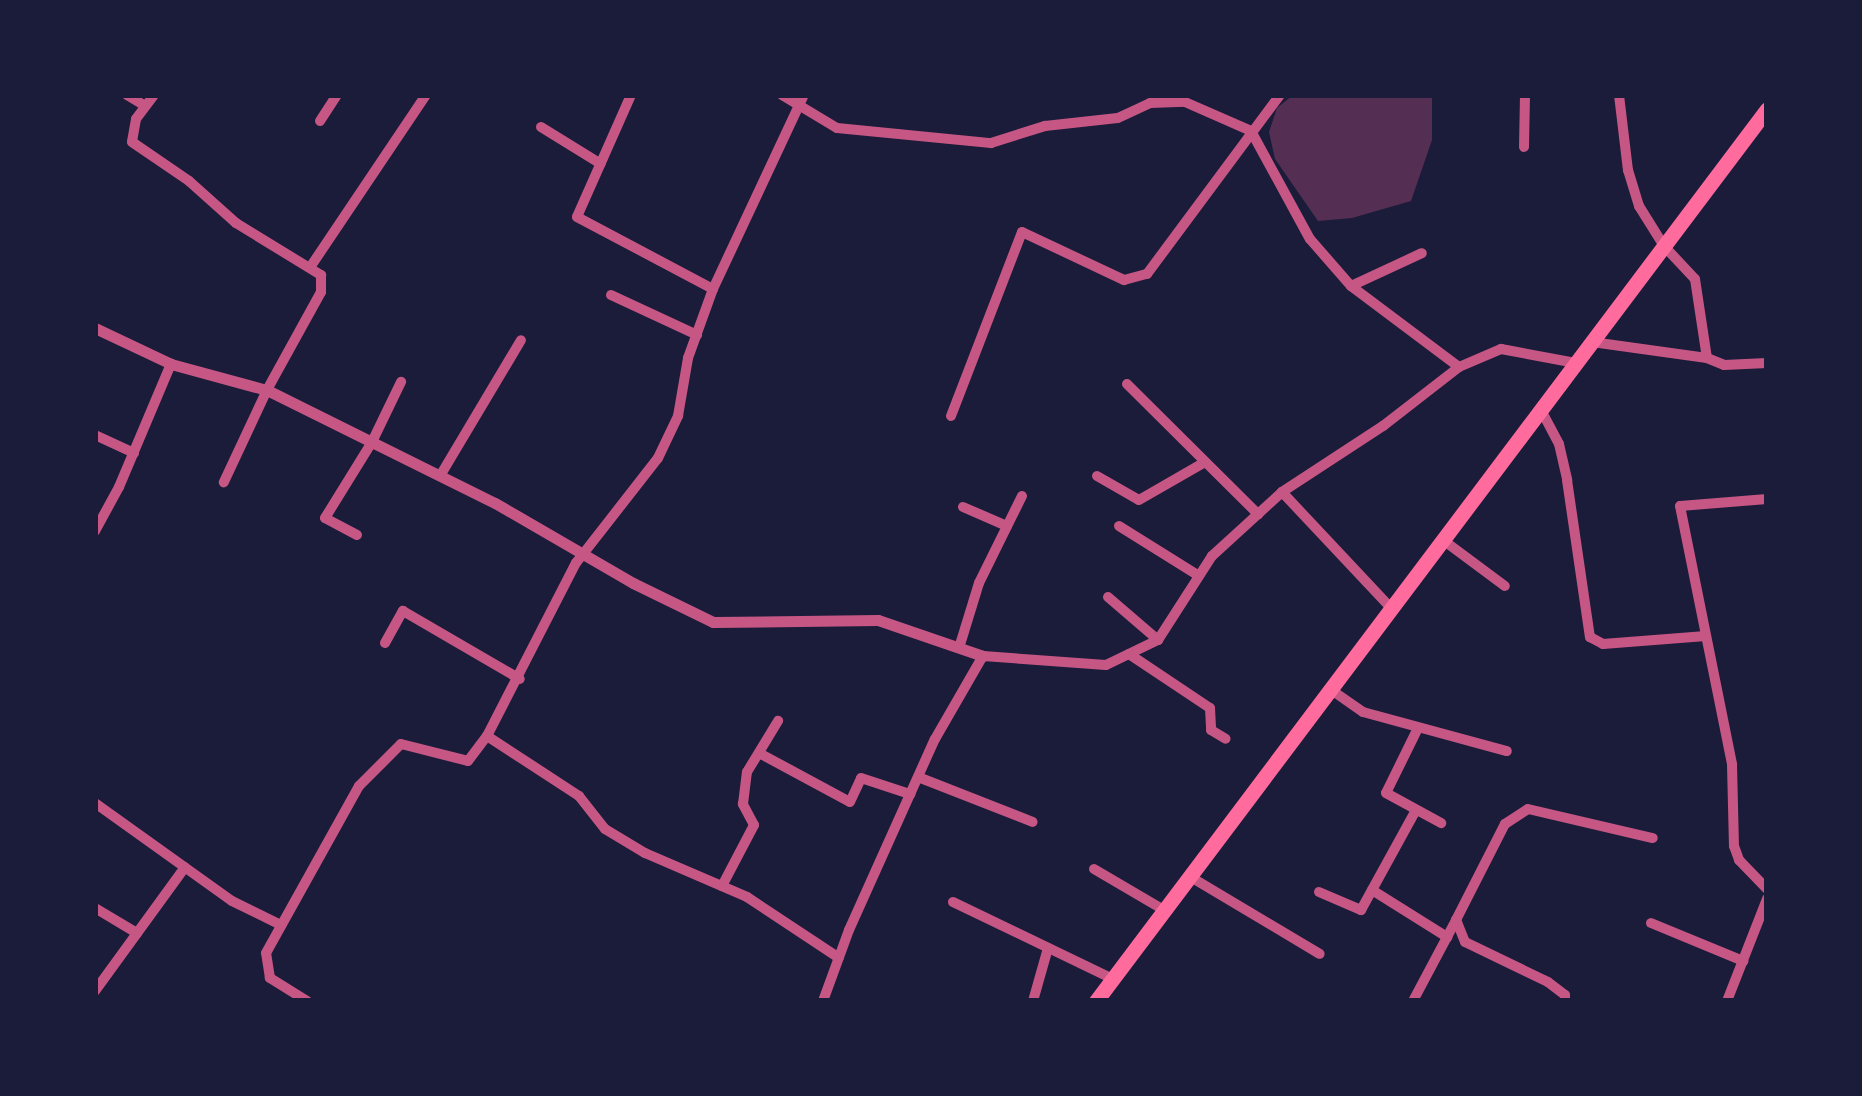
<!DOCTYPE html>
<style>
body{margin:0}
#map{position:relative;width:1862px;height:1096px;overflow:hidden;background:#1b1b3a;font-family:"IBM Plex Sans",sans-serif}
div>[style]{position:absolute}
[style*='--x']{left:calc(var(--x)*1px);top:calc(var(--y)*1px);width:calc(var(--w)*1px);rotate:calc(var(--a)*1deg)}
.building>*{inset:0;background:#542f53}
.minor>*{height:10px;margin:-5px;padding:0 5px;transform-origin:5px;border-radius:5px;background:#c65784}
.tertiary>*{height:11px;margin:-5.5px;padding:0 5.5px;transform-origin:5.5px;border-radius:5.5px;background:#c65784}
.primary>*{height:15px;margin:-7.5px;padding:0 7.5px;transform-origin:7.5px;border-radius:7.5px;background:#ff6b9d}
span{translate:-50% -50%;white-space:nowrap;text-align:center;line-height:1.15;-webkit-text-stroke:8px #1b1b3a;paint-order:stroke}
.frame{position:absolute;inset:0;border:98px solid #1b1b3a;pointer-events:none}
</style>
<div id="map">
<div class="building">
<div style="clip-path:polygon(1293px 95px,1432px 95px,1432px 140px,1411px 201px,1352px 218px,1318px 221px,1275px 159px,1269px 132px,1277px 108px)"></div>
</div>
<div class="minor">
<div style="--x:127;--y:95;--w:21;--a:31"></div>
<div style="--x:154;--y:95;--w:30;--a:127"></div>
<div style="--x:136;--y:119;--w:23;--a:100"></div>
<div style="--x:132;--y:142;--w:69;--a:34.4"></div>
<div style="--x:189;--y:181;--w:63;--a:41.8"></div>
<div style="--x:236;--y:223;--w:100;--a:31.5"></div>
<div style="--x:321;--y:275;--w:17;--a:90"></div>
<div style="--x:321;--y:292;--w:112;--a:118.9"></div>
<div style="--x:267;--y:390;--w:102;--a:115.1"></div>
<div style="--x:631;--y:95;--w:133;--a:113.9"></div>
<div style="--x:577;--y:217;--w:154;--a:27.9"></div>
<div style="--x:782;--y:95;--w:64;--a:31"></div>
<div style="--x:837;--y:128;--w:155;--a:5.6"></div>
<div style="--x:991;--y:143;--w:57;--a:-17.5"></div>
<div style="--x:1045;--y:126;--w:73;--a:-6.3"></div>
<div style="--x:1118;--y:118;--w:35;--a:-25"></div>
<div style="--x:1150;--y:103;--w:35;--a:-2"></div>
<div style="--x:1185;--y:102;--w:72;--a:23.7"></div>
<div style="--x:1251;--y:131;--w:123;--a:61.4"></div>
<div style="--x:1310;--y:239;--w:62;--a:48.9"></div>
<div style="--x:1351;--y:286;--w:135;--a:36.9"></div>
<div style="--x:1619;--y:95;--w:76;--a:83.2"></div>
<div style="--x:1628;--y:170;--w:38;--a:73"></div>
<div style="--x:1639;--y:206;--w:47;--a:58"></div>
<div style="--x:1664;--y:246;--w:45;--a:46.8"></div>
<div style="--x:1695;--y:279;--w:80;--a:81.4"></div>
<div style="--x:1707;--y:358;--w:18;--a:22"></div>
<div style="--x:1724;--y:365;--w:43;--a:-2.7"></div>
<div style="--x:320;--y:121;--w:31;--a:-57"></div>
<div style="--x:541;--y:127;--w:70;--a:31.7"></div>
<div style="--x:1524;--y:147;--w:52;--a:-88.9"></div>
<div style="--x:311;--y:266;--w:206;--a:-56.1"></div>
<div style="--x:1351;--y:286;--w:78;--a:-24.9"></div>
<div style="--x:611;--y:295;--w:95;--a:24.9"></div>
<div style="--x:1592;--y:342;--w:116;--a:7.9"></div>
<div style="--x:1127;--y:384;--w:185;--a:44.8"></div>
<div style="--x:1541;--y:410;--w:38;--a:62"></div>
<div style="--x:1559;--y:444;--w:37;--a:77"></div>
<div style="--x:1567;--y:480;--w:159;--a:81.7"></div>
<div style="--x:1590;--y:637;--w:15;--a:28"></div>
<div style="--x:1603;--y:644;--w:103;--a:-4.4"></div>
<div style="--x:951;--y:416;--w:197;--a:-68.9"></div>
<div style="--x:1022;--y:232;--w:113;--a:25.2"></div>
<div style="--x:1124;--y:280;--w:24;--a:-15"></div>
<div style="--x:1147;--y:274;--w:223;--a:-53.4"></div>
<div style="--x:95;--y:435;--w:43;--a:24.8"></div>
<div style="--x:440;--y:476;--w:158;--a:-59.2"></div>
<div style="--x:1097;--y:476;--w:48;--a:29.7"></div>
<div style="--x:1139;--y:500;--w:76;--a:-29.9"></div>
<div style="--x:1282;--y:492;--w:159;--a:46.8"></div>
<div style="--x:1767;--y:499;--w:87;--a:175.4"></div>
<div style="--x:1680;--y:506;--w:264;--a:78.6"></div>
<div style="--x:1732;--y:765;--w:81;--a:88.6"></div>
<div style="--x:1734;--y:846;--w:15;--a:70"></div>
<div style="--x:1739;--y:860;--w:40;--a:46"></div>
<div style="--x:963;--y:507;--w:48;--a:23.4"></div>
<div style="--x:1119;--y:526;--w:94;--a:32"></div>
<div style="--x:95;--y:531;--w:50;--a:-61.4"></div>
<div style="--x:119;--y:487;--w:134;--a:-67.1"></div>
<div style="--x:357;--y:535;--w:36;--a:-152"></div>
<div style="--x:325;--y:518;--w:89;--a:-58.3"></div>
<div style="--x:372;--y:442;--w:67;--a:-64.2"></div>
<div style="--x:1443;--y:540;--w:77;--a:36.6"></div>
<div style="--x:1108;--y:597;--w:66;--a:40.7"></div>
<div style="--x:385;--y:643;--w:37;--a:-61"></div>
<div style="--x:403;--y:611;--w:135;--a:30.2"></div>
<div style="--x:959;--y:648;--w:68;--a:-72.9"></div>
<div style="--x:979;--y:583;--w:97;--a:-63.7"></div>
<div style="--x:1129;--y:654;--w:97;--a:33.7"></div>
<div style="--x:1210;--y:708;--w:22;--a:87"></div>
<div style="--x:1211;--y:730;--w:17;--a:31"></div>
<div style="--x:1330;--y:689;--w:40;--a:34.9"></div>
<div style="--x:1363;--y:712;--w:149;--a:15.2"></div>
<div style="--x:1418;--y:728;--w:72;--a:116.2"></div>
<div style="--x:1386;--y:793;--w:63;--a:28.6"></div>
<div style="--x:487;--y:736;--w:110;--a:33.1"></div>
<div style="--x:579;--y:796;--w:42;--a:51.8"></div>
<div style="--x:605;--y:829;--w:47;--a:31"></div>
<div style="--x:645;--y:853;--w:111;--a:23.3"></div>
<div style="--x:747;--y:897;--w:110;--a:33.5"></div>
<div style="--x:759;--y:753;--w:103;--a:28.3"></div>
<div style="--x:850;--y:802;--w:26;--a:-65"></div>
<div style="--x:861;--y:778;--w:52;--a:18.1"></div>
<div style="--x:918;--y:777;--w:123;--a:21.4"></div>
<div style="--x:95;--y:803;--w:168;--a:35.6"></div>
<div style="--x:232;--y:901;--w:55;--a:26.1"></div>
<div style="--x:1094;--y:869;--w:81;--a:30.4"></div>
<div style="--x:1189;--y:876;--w:152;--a:30.8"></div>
<div style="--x:722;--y:886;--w:69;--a:-62.3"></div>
<div style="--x:754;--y:825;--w:24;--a:-118"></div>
<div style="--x:743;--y:804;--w:32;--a:-83"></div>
<div style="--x:747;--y:772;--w:60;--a:-58.7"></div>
<div style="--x:1372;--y:890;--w:89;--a:32.1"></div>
<div style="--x:1319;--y:892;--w:46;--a:23.2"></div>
<div style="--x:1361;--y:910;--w:114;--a:-61.2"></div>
<div style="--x:953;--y:902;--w:178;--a:25.7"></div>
<div style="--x:95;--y:908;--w:49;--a:30.8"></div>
<div style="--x:1651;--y:923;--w:100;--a:22.4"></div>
<div style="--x:95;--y:991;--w:153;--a:-54"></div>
<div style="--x:307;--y:1001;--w:44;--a:-148.1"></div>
<div style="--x:270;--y:978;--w:25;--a:-99"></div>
<div style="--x:266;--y:953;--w:191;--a:-60.9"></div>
<div style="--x:359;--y:786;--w:59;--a:-45"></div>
<div style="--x:401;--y:744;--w:69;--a:14.2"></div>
<div style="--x:468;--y:761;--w:31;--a:-53"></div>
<div style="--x:487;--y:736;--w:195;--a:-62.8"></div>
<div style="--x:576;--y:563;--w:133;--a:-52"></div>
<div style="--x:658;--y:458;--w:47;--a:-64.5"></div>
<div style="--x:678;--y:416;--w:59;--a:-80.2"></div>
<div style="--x:688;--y:358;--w:73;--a:-70.1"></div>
<div style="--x:713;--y:289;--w:214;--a:-64.9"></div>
<div style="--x:823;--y:1001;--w:76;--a:-69.9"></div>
<div style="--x:849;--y:930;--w:209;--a:-65.8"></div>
<div style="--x:935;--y:739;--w:96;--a:-60"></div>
<div style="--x:983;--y:656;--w:123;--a:4.2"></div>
<div style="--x:1106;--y:665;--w:58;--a:-25.7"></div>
<div style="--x:1158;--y:640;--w:100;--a:-57.3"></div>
<div style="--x:1212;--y:556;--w:95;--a:-42.4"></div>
<div style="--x:1282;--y:492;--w:121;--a:-33.2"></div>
<div style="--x:1383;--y:426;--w:96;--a:-37.8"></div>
<div style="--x:1459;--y:367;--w:46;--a:-23.2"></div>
<div style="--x:1501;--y:349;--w:76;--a:10.6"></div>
<div style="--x:1033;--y:1001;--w:55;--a:-74.2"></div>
<div style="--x:1413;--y:1001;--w:92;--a:-62"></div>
<div style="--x:1565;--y:1001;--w:6;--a:-90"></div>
<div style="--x:1565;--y:995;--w:21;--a:-143"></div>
<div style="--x:1548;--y:982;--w:92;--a:-154.3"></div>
<div style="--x:1465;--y:942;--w:24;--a:-112"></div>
<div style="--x:1456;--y:920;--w:108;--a:-63"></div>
<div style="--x:1505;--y:824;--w:27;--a:-33"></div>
<div style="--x:1528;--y:809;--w:128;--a:13.1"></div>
<div style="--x:1727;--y:1001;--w:110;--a:-68.6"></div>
</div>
<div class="tertiary">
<div style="--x:95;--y:328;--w:84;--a:25.3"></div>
<div style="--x:171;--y:364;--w:99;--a:15.2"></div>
<div style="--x:267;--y:390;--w:254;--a:26.4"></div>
<div style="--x:495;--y:503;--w:160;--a:30.1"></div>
<div style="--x:633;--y:583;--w:89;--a:26"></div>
<div style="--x:713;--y:622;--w:165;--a:-0.7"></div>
<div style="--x:878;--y:620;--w:111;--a:18.9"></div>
</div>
<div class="primary">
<div style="--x:1096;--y:1001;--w:1116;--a:-53.05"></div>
</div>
<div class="frame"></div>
</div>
